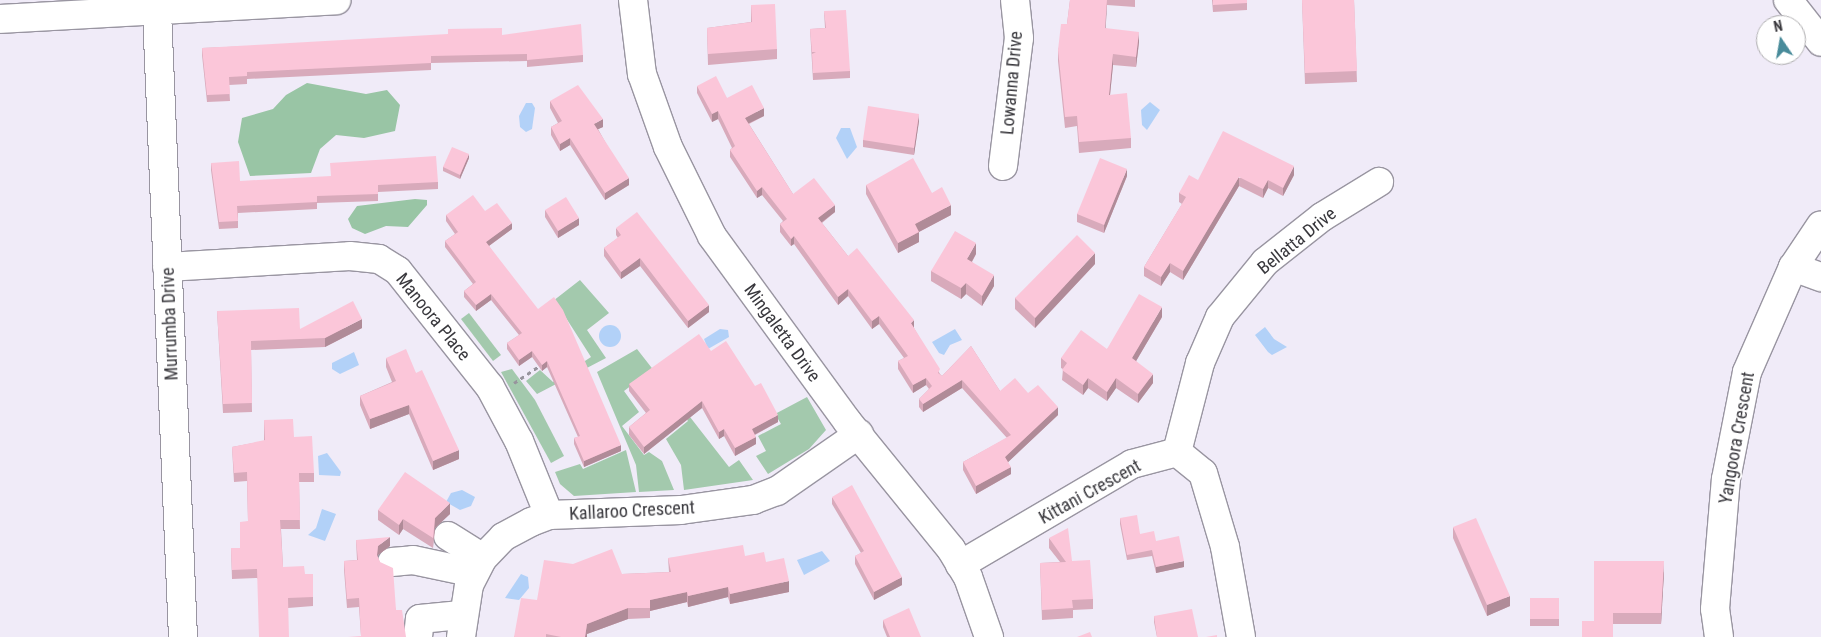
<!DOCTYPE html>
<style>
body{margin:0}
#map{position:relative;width:1821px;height:637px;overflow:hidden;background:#f0ebf8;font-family:"Roboto Condensed",sans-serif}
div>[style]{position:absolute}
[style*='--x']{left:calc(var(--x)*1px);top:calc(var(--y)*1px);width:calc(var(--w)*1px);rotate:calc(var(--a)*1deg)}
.green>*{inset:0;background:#a3c9ad}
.forest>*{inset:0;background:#99c5a5}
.water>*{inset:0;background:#b2d1f8}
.round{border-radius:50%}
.path>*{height:3px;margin-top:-1.5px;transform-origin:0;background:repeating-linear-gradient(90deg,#97949d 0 4px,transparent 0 8px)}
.roads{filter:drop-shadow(1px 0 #9995a1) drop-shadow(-1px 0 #9995a1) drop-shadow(0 1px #9995a1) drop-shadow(0 -1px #9995a1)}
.minor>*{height:28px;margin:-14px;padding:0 14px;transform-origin:14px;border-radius:14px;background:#fff}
.wall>*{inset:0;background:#d8aabb}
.shaded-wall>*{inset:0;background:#b08b98}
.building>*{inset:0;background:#fbc6d9}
span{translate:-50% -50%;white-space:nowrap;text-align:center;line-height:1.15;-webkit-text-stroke:4px #fff;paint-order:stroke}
.street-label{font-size:18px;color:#39383d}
.north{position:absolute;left:1756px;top:15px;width:50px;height:50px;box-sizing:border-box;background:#fff;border:1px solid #b0afb1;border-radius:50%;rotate:348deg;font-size:14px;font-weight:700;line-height:20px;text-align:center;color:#39383d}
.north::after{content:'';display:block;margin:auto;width:18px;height:22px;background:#488b9a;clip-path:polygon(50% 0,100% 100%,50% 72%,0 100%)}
</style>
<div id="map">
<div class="green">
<div style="clip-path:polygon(580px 280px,609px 313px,587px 330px,606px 358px,537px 394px,526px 381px,540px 370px,553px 382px,591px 357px,559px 307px,544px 308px)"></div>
<div style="clip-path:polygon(469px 313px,501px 355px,493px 361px,461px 319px)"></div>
<div style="clip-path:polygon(637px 349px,729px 467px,739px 460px,753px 480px,684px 490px,681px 465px,666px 439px,688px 421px,649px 372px,624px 391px,639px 412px,622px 426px,644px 455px,649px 452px,662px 461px,674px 490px,639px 492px,636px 465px,597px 372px)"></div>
<div style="clip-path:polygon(512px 369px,535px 400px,564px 456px,551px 463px,501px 372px)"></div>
<div style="clip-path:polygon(807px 397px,826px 430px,809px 449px,768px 474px,756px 456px,766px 451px,758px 436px,781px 424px,775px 414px)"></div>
<div style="clip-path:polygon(626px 450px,636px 492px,574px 496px,560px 484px,555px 472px,580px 464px,583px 469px)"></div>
</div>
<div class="forest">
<div style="clip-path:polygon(307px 83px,366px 94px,387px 90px,400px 105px,395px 131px,364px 138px,336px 135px,320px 149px,311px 173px,250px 176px,238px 142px,242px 118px,273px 109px,286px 95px)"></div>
<div style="clip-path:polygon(415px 199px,427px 200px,427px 205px,408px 227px,386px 226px,365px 234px,352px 228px,348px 219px,357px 206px)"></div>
</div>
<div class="water">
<div style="clip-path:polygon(1150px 102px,1160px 110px,1147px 130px,1142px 125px,1141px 110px)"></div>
<div style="clip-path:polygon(526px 103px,532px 103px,535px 108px,532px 129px,526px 132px,520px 127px,519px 116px)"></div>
<div style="clip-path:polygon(841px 128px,850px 128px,857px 147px,847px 159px,836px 138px)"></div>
<div class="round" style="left:599px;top:325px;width:22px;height:22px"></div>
<div style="clip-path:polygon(1265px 327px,1274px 339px,1287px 347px,1272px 355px,1268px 352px,1255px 335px)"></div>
<div style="clip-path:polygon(720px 329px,728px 330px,729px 337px,708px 349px,704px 339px)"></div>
<div style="clip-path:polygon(955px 329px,962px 340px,950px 345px,944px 355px,939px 353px,932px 342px)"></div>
<div style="clip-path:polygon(354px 352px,359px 365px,340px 374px,332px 369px,332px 363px)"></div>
<div style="clip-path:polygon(327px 453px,341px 472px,340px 476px,319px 475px,318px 456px)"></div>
<div style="clip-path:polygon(462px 490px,475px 497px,471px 506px,460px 510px,446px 502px,451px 493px)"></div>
<div style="clip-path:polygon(322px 509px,336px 514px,325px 541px,308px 535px,316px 528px)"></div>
<div style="clip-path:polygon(822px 551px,830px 561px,804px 575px,797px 560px)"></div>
<div style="clip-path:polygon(521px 574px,528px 577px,529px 588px,519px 600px,505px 598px)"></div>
</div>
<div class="path">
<div style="--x:514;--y:383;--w:30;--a:-34"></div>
</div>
<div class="roads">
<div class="minor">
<div style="--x:633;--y:0;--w:75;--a:83.1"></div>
<div style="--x:642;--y:74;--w:77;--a:70.4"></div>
<div style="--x:668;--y:147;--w:99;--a:63.7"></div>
<div style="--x:712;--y:236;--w:229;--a:53.9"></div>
<div style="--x:847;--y:421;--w:165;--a:50.9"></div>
<div style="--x:951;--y:549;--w:33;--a:59"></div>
<div style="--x:968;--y:577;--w:64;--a:70.7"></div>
<div style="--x:1788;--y:0;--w:53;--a:51.8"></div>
<div style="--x:157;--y:12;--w:626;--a:87.62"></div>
<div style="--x:0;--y:19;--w:337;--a:-3.2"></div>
<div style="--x:1003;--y:166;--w:129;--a:-82.9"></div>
<div style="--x:1019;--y:38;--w:38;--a:-96"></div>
<div style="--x:167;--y:267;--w:183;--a:-3.4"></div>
<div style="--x:350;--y:256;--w:29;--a:6"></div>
<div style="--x:379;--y:259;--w:22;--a:32"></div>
<div style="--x:398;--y:271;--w:148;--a:51.6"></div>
<div style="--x:490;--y:387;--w:61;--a:61.8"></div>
<div style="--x:519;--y:441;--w:80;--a:67.9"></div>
<div style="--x:1793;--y:267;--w:30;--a:20"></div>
<div style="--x:1177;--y:452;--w:92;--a:-75.5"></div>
<div style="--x:1200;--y:363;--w:50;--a:-66.5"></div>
<div style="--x:1220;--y:317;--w:71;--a:-50.7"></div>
<div style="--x:1265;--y:262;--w:73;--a:-38.3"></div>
<div style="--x:1322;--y:217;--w:67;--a:-31.6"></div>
<div style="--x:448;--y:536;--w:41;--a:32.2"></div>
<div style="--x:392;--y:562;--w:21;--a:-5"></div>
<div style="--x:413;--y:560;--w:62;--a:12"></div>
<div style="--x:960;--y:565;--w:199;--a:-30.4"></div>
<div style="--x:1132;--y:464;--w:47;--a:-14.9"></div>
<div style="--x:1177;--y:452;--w:33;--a:39"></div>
<div style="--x:1203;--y:473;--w:77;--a:73.4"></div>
<div style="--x:1225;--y:547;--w:91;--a:79.9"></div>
<div style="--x:418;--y:637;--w:18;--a:-84"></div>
<div style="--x:420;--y:619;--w:41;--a:-5.6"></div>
<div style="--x:461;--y:637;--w:53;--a:-81.3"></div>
<div style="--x:469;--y:585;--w:30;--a:-63"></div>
<div style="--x:483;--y:558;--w:29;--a:-46"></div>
<div style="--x:503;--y:537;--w:32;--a:-28"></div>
<div style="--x:531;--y:522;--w:19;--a:-21"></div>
<div style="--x:549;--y:515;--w:132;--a:-2.2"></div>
<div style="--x:681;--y:510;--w:73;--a:-7.9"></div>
<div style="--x:753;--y:500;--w:26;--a:-21"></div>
<div style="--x:777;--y:491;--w:100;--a:-34.8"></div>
<div style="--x:1719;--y:637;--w:28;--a:-98"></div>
<div style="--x:1715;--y:609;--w:130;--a:-85.2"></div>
<div style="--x:1726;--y:479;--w:109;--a:-78.9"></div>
<div style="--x:1747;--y:372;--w:115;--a:-66.3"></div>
<div style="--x:1793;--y:267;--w:50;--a:-56.3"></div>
</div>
</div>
<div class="wall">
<div style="clip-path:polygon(1070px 0,1135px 0,1135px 7px,1107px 5px,1105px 28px,1139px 42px,1136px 67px,1113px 65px,1110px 95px,1131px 138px,1131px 148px,1079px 153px,1077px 126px,1065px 128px,1058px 61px,1058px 50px,1067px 24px)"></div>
<div style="clip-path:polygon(1212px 0,1247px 0,1247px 10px,1213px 12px)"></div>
<div style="clip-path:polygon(1302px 0,1354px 0,1357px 82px,1305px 84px)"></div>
<div style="clip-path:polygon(751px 5px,777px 49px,777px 59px,708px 65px,707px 28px,751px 22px)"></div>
<div style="clip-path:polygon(824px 11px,850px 71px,850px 78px,813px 80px,810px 29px,825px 28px)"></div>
<div style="clip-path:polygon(502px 35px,583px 55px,583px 62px,527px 67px,527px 61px,431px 63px,431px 70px,247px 79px,247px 84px,229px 85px,230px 101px,207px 102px,202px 55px,202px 48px)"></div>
<div style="clip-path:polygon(697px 86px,727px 98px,764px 116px,749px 124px,793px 194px,835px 212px,822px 223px,848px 256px,914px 328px,940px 374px,942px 376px,971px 346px,1000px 391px,1028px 393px,1058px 415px,1008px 462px,1011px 474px,976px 494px,963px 470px,963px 462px,1007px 438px,962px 388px,923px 412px,919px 407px,919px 399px,929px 389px,926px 385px,913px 393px,898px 369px,898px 361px,904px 358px,879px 324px,872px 329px,848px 296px,838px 305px,794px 244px,791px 246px,780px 232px,780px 224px,783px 221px,762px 195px,757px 198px,730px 157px,730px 150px,732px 148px,718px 119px,712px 122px,697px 93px)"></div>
<div style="clip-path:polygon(550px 101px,603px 127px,598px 129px,629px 185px,605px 200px,570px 145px,560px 151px,551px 135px,551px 127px,558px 123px,550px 108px)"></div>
<div style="clip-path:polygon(919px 121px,914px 155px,863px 147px,863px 140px)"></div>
<div style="clip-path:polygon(469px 158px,460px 179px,443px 171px,443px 167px)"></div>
<div style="clip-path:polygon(211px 163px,240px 181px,438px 182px,438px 189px,378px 192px,378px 201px,317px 203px,317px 209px,238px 213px,238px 228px,219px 229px,211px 170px)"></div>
<div style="clip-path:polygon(1294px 175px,1283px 196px,1268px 188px,1263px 198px,1239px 186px,1183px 280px,1170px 272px,1161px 286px,1144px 276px,1144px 267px,1182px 204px,1179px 202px,1179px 193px,1198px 180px)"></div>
<div style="clip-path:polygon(1127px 176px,1104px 233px,1077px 222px,1077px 214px)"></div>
<div style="clip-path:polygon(866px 185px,932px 193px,951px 215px,919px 232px,919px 242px,898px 253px,866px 194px)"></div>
<div style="clip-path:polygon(545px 210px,579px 225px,558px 238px,545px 217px)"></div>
<div style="clip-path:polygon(485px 211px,512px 229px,489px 246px,621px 451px,584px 467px,574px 444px,574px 438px,578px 437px,547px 367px,542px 371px,532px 357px,519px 366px,507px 349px,507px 343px,519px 335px,491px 300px,476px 311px,464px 297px,464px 291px,473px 284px,445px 247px,445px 241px,455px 234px,446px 221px,446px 215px)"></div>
<div style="clip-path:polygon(616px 228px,709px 312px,688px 328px,640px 266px,621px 279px,604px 256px,604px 248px,618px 238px,616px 235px)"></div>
<div style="clip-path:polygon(976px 254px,972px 262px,994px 286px,982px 306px,966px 294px,961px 299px,931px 281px,931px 271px)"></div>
<div style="clip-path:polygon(1095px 264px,1035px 328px,1015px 309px,1015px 298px)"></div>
<div style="clip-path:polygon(217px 311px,300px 329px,362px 328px,325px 347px,251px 350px,252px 412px,223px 413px)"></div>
<div style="clip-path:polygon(1162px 317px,1136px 361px,1153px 383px,1138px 403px,1116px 388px,1107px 401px,1088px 388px,1083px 395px,1062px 380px,1063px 369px,1061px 368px,1061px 358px,1107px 349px)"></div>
<div style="clip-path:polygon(711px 351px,778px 422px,755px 435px,756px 444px,735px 456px,724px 436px,719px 439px,702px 408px,644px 454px,629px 435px,629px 427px,646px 413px,629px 391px,629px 384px)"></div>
<div style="clip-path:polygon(386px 358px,416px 373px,459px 459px,433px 470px,409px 414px,370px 429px,360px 405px,360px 396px,392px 382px,386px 367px)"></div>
<div style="clip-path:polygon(264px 420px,294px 437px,314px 473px,314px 482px,299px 482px,300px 529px,281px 529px,283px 567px,305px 574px,313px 574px,313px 606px,288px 608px,257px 578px,232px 579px,231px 548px,240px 548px,248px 521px,247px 481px,234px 482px,232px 447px,264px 441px)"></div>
<div style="clip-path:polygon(832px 497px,902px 585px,874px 600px,855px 564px,855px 556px,861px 553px,832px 504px)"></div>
<div style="clip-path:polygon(378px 510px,450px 514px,435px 528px,433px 548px,403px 529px,399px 535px,378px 520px)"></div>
<div style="clip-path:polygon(1120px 518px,1140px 534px,1156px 541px,1184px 567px,1156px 573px,1152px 556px,1127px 560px,1120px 524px)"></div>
<div style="clip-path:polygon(1453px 527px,1510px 606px,1487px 616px,1453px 538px)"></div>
<div style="clip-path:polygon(1049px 538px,1072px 561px,1093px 599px,1093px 609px,1073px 610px,1073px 618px,1042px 620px,1040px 563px,1060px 562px,1049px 548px)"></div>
<div style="clip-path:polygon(356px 540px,390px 546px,378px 555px,378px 557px,396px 610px,361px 636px,359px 607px,347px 608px,344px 570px,344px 561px,357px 560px)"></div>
<div style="clip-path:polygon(745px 556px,766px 562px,789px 592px,730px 604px,728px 597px,688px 607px,687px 602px,650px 611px,650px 618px,628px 619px,587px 634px,587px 637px,514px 637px,537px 600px,622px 574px,669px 572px,668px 558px)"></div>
<div style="clip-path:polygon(1664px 572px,1661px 624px,1613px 624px,1594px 621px)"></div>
<div style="clip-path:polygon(1530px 598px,1559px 598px,1559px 626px,1530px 626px)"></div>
<div style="clip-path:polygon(1154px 616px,1198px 637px,1157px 637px,1154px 622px)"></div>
<div style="clip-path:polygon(883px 620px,921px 637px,887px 637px,883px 627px)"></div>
</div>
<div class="shaded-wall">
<div style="clip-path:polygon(1107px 0,1107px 5px,1105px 39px,1105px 28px)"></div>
<div style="clip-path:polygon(1139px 32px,1139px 42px,1136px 67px,1136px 57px)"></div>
<div style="clip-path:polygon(1113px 54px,1113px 65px,1109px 105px,1109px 95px)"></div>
<div style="clip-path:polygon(764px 108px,764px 116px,745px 125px,745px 118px)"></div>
<div style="clip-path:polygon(718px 111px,718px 119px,712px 122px,712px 114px)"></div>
<div style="clip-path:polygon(919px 114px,919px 121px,914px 155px,914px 148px)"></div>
<div style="clip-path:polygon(603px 119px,603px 127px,594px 131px,594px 124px)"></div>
<div style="clip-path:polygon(570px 138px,570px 145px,560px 151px,560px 144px)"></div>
<div style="clip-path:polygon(469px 154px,469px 158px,460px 179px,460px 175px)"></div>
<div style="clip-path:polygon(1294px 166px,1294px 175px,1283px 196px,1283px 188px)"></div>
<div style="clip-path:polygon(1127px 169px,1127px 176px,1104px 233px,1104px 225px)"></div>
<div style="clip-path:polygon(1239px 177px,1239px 186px,1183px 280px,1183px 271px)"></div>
<div style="clip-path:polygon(629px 178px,629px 185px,605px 200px,605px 193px)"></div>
<div style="clip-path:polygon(1268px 180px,1268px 188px,1263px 198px,1263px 189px)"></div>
<div style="clip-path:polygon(762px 187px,762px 195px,757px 198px,757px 191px)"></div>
<div style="clip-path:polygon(835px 205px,835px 212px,818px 225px,818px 218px)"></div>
<div style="clip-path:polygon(951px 205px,951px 215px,915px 234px,915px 224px)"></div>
<div style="clip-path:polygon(579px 218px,579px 225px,558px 238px,558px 231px)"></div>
<div style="clip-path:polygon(512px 223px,512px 229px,486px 248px,486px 242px)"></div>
<div style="clip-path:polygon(919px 232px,919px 242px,898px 253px,898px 243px)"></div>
<div style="clip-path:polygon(794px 236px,794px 244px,791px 246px,791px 239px)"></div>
<div style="clip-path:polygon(976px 243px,976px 254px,967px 270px,967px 259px)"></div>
<div style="clip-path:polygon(1095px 253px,1095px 264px,1035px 328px,1035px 318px)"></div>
<div style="clip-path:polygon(640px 258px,640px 266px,621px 279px,621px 272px)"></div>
<div style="clip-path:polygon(1170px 263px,1170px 272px,1161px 286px,1161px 277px)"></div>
<div style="clip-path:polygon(994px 275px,994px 286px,982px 306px,982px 296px)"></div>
<div style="clip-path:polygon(966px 283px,966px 294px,961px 299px,961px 288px)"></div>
<div style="clip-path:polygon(848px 289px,848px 296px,838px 305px,838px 297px)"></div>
<div style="clip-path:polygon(491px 294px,491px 300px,476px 311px,476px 305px)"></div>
<div style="clip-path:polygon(709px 305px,709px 312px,688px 328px,688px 321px)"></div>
<div style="clip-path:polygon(1162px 307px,1162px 317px,1132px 368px,1132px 358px)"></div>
<div style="clip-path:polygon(879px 316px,879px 324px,872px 329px,872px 321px)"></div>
<div style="clip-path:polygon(362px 319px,362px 328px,325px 347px,325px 338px)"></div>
<div style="clip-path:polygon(914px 320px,914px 328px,911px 330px,911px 323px)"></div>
<div style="clip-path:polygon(532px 351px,532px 357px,519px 366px,519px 360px)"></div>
<div style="clip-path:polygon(547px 361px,547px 367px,542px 371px,542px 365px)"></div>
<div style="clip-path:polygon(1153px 374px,1153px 383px,1138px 403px,1138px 394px)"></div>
<div style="clip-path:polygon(926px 378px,926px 385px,913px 393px,913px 385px)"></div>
<div style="clip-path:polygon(1088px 378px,1088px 388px,1083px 395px,1083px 385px)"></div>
<div style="clip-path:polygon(1116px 378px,1116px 388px,1107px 401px,1107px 392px)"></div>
<div style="clip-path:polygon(962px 380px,962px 388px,923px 412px,923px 404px)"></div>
<div style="clip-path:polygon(702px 401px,702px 408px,644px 454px,644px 447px)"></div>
<div style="clip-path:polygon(409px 405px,409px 414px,370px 429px,370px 419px)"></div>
<div style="clip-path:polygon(1058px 407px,1058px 415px,1005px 465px,1005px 457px)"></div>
<div style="clip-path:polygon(778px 415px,778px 422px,752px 436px,752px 429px)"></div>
<div style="clip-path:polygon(724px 429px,724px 436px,719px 439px,719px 432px)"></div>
<div style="clip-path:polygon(756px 437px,756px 444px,735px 456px,735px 448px)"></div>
<div style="clip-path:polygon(621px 445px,621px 451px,584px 467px,584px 461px)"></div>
<div style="clip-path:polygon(459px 450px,459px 459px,433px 470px,433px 461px)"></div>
<div style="clip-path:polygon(1011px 467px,1011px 474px,976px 494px,976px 486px)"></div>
<div style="clip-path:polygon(450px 503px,450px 514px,435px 528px,433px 548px,435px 518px)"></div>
<div style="clip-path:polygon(403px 519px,403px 529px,399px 535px,399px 525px)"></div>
<div style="clip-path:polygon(390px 537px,390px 546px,378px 555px,377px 564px,377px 555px,378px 546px)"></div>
<div style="clip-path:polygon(1184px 561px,1184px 567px,1156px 573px,1156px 567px)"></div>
<div style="clip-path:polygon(1664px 561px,1664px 572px,1661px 624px,1661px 613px)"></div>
<div style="clip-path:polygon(902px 577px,902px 585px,874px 600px,874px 592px)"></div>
<div style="clip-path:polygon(789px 581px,789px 592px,730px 604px,730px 594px)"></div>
<div style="clip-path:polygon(728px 587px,728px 597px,688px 607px,688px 596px)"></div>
<div style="clip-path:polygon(687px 592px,687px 602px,650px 611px,650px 600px)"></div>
<div style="clip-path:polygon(1510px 596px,1510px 606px,1487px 616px,1487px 605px)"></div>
<div style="clip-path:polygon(628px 608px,628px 619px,587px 634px,587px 637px,585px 637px,587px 624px)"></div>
</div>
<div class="building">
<div style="clip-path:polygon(1070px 0,1107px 0,1105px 28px,1139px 32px,1136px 57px,1113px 54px,1109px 95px,1127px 93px,1131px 138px,1079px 142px,1077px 116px,1065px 117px,1058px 50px,1061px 24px,1067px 24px)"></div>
<div style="clip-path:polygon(1213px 0,1247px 0,1247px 3px,1213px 5px)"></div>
<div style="clip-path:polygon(1302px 0,1354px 0,1357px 71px,1305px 73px)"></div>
<div style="clip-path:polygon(775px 4px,777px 49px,708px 54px,707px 28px,752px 22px,751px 5px)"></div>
<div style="clip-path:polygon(846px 10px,850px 71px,813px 73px,812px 54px,816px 52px,812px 52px,810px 29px,826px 28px,824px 11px)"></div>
<div style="clip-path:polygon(581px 24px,583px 55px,527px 60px,527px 54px,431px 56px,431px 63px,247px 72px,247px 76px,229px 77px,230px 94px,207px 95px,202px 48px,448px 34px,448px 29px,502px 28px,502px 35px)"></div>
<div style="clip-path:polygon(716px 76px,727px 98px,752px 85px,764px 108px,745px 118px,793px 194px,814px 178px,835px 205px,818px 218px,848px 256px,857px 248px,914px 320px,911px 323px,940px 369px,938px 373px,942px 376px,971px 346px,1000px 391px,1015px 378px,1028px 393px,1038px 385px,1058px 407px,1005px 457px,1011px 467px,976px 486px,963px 462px,1011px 435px,962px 380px,923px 404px,919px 399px,932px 386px,926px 378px,913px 385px,898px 361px,908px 356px,879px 316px,872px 321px,848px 289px,838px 297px,794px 236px,791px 239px,780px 224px,787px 219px,762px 187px,757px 191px,730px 150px,735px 146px,718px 111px,712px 114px,697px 86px)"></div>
<div style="clip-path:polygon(578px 85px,603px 119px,594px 124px,629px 178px,605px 193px,570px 138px,560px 144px,551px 127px,562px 121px,550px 101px)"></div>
<div style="clip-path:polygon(868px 106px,919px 114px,914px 148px,863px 140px)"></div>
<div style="clip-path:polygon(1223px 131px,1294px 166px,1283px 188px,1268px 180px,1263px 189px,1239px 177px,1183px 271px,1170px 263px,1161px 277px,1144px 267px,1186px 197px,1179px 193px,1189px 175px,1198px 180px)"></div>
<div style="clip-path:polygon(452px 147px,469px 154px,460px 175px,443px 167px)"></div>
<div style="clip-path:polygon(436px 156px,438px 182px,378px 185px,378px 194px,317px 196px,317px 202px,237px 206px,238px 221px,219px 222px,211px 163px,239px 161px,240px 181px,331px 176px,330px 163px)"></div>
<div style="clip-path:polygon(913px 158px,932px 193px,942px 187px,951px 205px,915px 224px,919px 232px,898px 243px,866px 185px)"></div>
<div style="clip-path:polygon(1100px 158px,1127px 169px,1104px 225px,1077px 214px)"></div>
<div style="clip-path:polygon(473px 195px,485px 211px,497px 203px,512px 223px,486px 242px,538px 309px,554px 297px,563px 310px,621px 445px,584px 461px,574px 438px,580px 436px,547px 361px,542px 365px,532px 351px,519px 360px,507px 343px,522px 333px,491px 294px,476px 305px,464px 291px,476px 282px,445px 241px,458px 232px,446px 215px)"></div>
<div style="clip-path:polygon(566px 197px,579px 218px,558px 231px,545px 210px)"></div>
<div style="clip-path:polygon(637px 212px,709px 305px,688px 321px,640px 258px,621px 272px,604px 248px,621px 235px,616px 228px)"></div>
<div style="clip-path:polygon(955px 231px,976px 243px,967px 259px,994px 275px,982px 296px,966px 283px,961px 288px,931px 271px)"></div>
<div style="clip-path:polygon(1077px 235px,1095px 253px,1035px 318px,1015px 298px)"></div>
<div style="clip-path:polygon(1139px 294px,1162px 307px,1132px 358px,1153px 374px,1138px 394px,1116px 378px,1107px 392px,1088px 378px,1083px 385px,1062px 370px,1067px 363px,1061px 358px,1081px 330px,1107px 349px)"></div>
<div style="clip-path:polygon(353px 301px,362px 319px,325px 338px,251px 341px,252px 403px,223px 404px,217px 311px,299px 308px,300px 329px)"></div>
<div style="clip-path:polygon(699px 334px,711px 351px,726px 341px,755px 386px,761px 383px,778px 415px,752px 429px,756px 437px,735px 448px,724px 429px,719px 432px,702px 401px,644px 447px,629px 427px,650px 410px,629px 384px)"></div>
<div style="clip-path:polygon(406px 349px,416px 373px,422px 370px,459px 450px,433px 461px,409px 405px,370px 419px,360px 396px,396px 381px,386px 358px)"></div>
<div style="clip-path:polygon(293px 419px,294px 437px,312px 436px,314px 473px,299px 473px,300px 520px,280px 520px,283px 567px,304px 566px,305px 574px,313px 574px,313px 597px,288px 598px,289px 637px,259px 637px,257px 569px,232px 570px,231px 548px,240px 548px,240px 522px,248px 521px,247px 472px,234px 473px,232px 447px,265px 440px,264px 420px)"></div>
<div style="clip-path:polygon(405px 472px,450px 503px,435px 518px,433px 538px,403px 519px,399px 525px,378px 510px)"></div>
<div style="clip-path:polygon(852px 485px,902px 577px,874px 592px,855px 556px,864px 551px,832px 497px)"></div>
<div style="clip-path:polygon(1137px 515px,1140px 534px,1154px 531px,1156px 541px,1179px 536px,1184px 561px,1156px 567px,1152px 550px,1127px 555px,1120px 518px)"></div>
<div style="clip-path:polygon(1476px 518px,1510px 596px,1487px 605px,1453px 527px)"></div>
<div style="clip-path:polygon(1068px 528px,1072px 561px,1090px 560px,1093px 599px,1072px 600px,1073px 608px,1042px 610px,1040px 563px,1066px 562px,1049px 538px)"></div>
<div style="clip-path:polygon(390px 537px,378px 546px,377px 555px,380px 562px,393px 568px,396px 610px,402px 610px,406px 637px,348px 637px,361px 636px,359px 598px,347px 599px,344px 561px,358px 560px,356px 540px)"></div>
<div style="clip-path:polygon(743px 545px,745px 556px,764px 552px,766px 562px,784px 558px,789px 581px,730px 594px,728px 587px,688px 596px,687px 592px,650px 600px,650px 608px,628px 608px,587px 624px,585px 637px,561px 637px,546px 634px,546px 637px,514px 637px,521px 598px,537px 600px,544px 560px,573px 564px,612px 549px,622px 574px,671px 572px,668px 558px)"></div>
<div style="clip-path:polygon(1594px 561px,1664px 561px,1661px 613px,1613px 613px,1613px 637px,1582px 637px,1582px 621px,1594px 621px)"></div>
<div style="clip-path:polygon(1530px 598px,1559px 598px,1559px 619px,1530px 619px)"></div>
<div style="clip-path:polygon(909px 608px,921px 637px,890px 637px,883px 620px)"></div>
<div style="clip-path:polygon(1192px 609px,1198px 637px,1157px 637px,1154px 616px)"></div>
<div style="clip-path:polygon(1090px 632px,1092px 637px,1077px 637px)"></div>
<div style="clip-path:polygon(1217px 635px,1217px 637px,1206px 637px)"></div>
</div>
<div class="street-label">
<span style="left:1012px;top:83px;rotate:-85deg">Lowanna Drive</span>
<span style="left:1297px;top:241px;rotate:-39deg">Bellatta Drive</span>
<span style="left:433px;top:317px;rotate:51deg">Manoora Place</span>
<span style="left:170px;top:324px;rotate:-92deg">Murrumba Drive</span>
<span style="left:782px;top:333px;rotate:54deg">Mingaletta Drive</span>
<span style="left:1737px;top:438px;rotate:-80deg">Yangoora Crescent</span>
<span style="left:1090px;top:492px;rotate:-29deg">Kittani Crescent</span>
<span style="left:632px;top:511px;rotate:-3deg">Kallaroo Crescent</span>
</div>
<div class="north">N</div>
</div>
